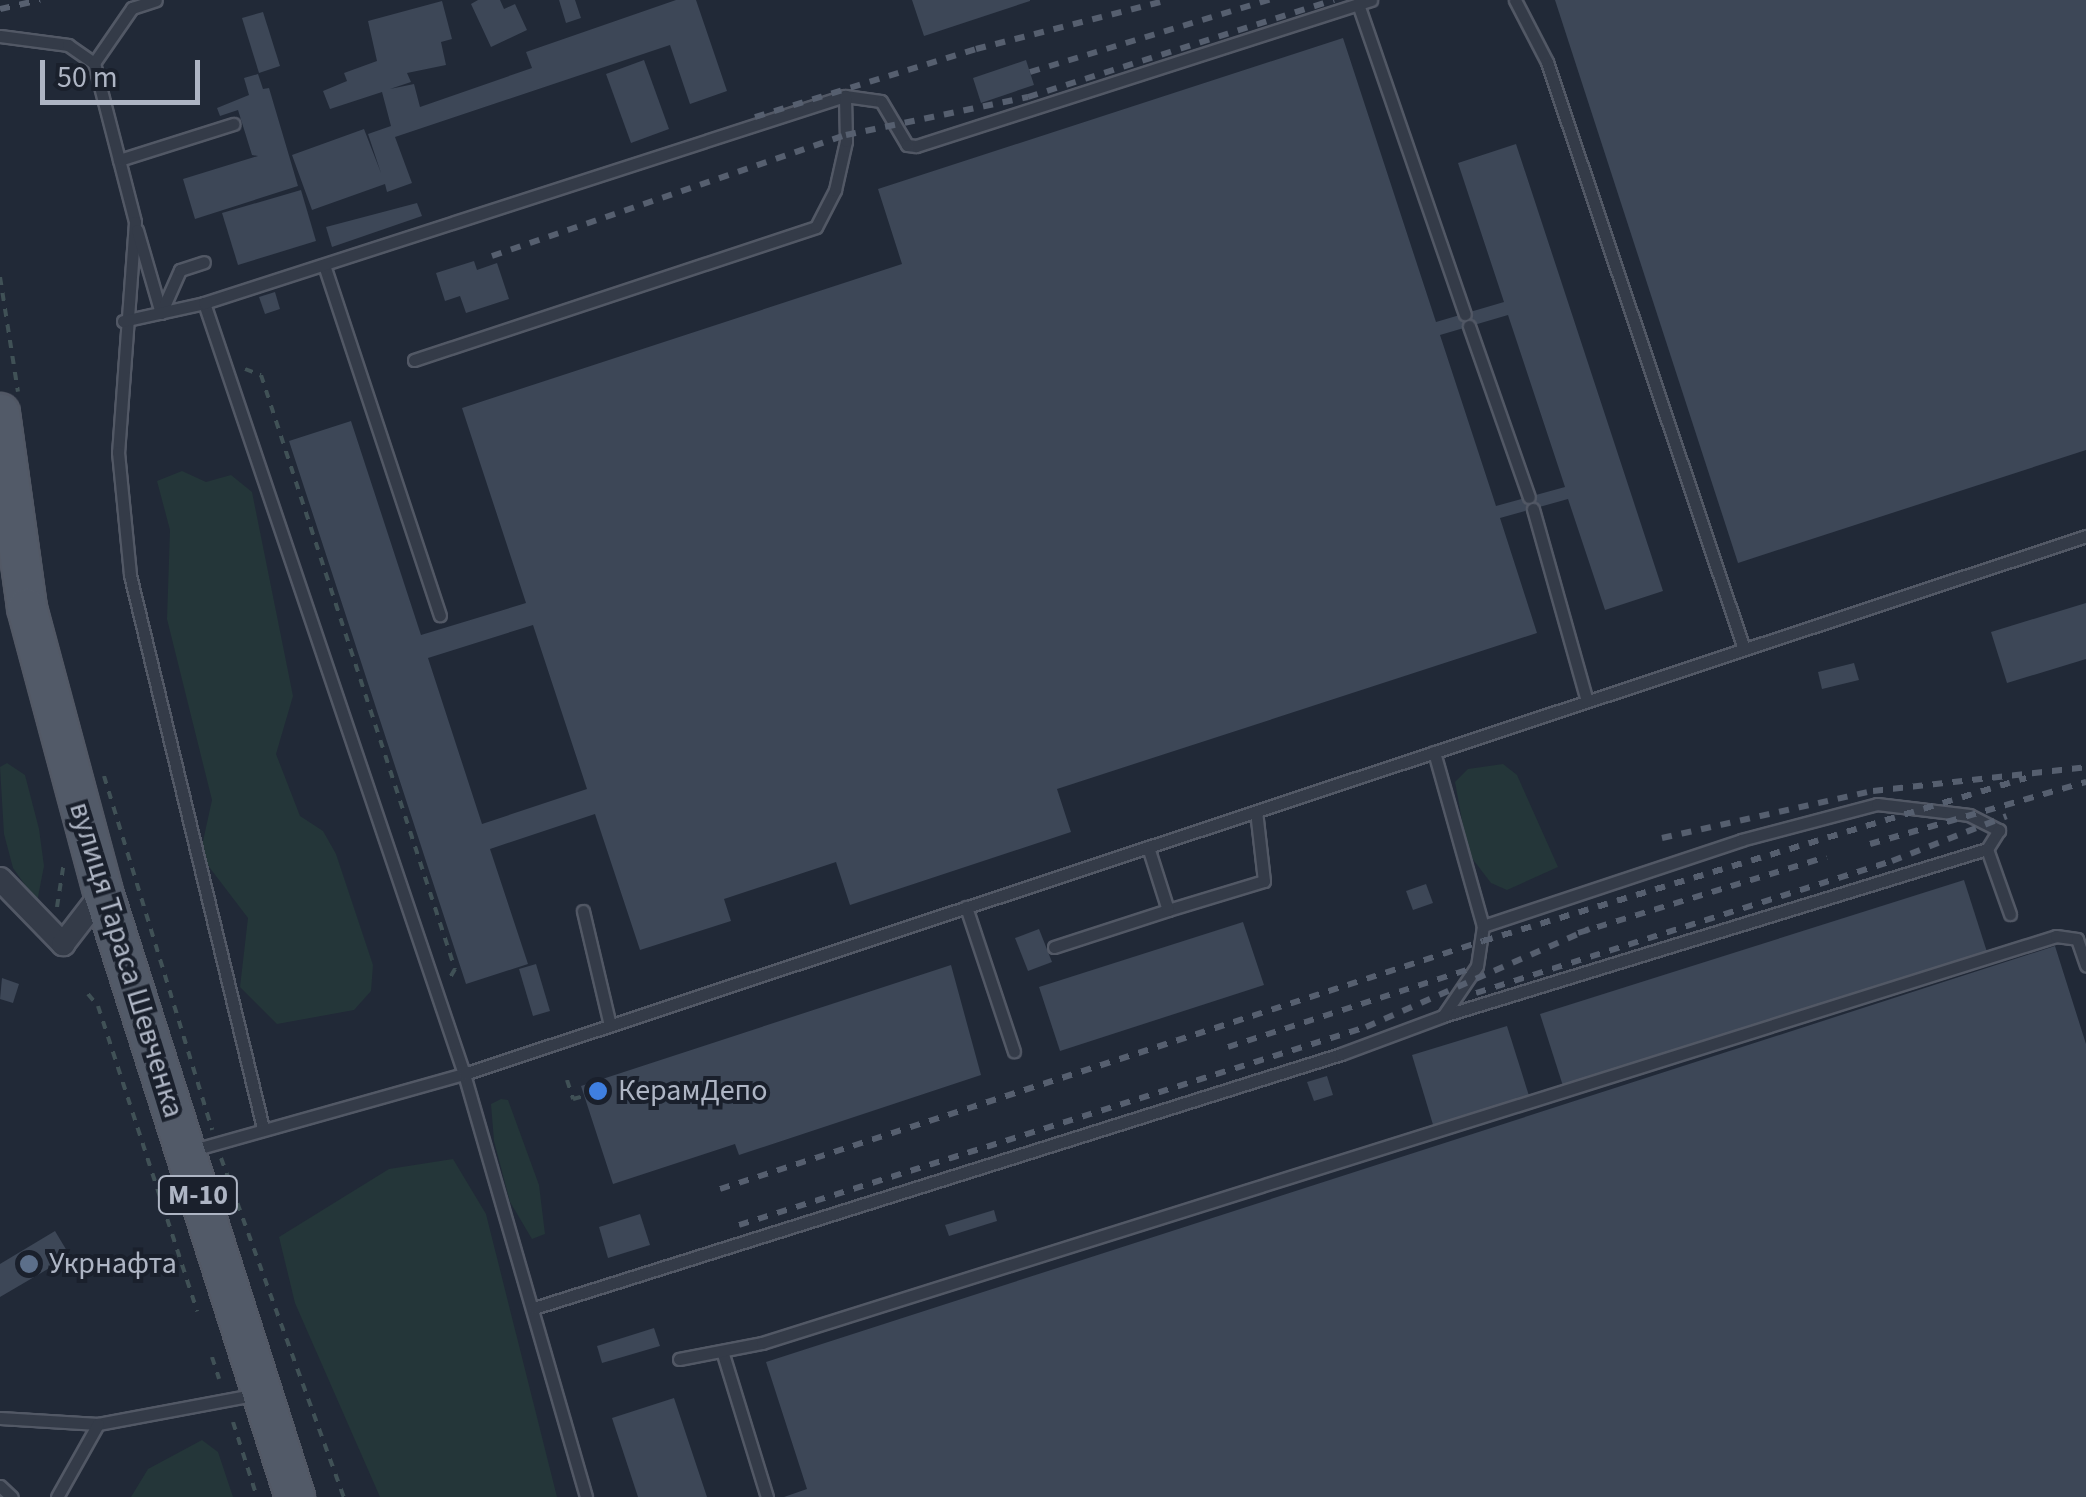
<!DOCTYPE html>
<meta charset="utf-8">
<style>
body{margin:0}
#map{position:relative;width:2086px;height:1497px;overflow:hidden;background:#212937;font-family:"Source Sans 3",sans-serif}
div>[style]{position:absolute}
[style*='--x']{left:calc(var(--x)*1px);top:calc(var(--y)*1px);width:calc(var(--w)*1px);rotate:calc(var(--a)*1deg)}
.green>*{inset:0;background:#243639}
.building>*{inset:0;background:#3d4757}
.path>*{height:4px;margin-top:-2px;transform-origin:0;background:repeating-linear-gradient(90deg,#405156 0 8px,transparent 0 16px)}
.roads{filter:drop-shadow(2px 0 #525865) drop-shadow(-2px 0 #525865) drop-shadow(0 2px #525865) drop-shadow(0 -2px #525865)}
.lane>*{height:11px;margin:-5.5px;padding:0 5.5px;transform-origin:5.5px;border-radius:5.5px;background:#343b48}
.street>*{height:22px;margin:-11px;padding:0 11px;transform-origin:11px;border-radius:11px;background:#343b48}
.primary>*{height:38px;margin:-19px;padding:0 19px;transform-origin:19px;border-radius:19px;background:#525a68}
.rail>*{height:6px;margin-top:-3px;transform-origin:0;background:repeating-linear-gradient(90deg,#565f6f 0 10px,transparent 0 20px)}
.dots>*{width:28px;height:28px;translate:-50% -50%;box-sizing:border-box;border:5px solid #1a202c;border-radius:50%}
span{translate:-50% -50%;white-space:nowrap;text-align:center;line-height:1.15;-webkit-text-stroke:8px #1a202c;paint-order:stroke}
.shield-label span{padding:2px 8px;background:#1a202c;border:2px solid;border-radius:8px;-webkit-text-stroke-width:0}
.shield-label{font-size:28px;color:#aeb5c4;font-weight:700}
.street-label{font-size:30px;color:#aeb5c4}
.poi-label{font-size:30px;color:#aeb5c4}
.left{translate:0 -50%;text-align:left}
.scale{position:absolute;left:40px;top:60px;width:160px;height:45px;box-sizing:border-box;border:5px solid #aeb5c4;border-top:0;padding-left:12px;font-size:30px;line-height:35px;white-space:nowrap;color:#aeb5c4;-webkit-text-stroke:8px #1a202c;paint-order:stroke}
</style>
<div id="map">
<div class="green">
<div style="clip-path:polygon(182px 471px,206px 482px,231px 475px,252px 492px,293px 696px,276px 754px,300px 816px,323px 831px,336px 854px,373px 965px,371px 991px,354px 1010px,277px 1024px,240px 987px,248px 918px,200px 855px,212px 800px,167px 619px,170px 530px,157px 481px)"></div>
<div style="clip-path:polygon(7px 763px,25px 775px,39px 829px,44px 866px,37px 902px,13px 868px,4px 834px,0 767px)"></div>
<div style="clip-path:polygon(1503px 764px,1517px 775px,1558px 867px,1507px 890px,1491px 883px,1468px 853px,1455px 782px,1468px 769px)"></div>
<div style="clip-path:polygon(501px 1099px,508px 1100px,539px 1185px,545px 1234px,532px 1239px,510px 1202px,494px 1141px,491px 1104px)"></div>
<div style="clip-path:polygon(453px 1159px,486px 1214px,557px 1497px,380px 1497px,295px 1303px,279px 1237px,389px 1169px)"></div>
<div style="clip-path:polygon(202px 1440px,218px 1452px,233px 1497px,131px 1497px,148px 1469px)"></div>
</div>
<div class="building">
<div style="clip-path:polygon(478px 0,500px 0,504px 9px,515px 4px,527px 30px,491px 47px,471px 4px)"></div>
<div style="clip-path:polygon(559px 0,575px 0,581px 18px,566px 23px)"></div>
<div style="clip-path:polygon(676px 0,696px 0,727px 91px,690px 104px,670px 45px,395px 137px,412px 183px,387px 192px,385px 184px,312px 210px,292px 155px,364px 129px,381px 173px,368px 134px,391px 126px,382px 92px,330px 109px,323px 91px,347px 81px,344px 73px,377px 61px,368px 21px,442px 1px,452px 39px,441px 42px,446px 65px,407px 73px,411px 82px,390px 89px,414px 84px,420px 107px,532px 68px,526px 52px)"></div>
<div style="clip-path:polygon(912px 0,1030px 0,1030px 1px,924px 36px)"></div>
<div style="clip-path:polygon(1555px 0,2086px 0,2086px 450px,1738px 563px)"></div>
<div style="clip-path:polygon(263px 12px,280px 66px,259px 73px,242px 18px)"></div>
<div style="clip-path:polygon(evenodd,1343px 38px,1436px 322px,1504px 302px,1458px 163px,1516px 144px,1663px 591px,1605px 610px,1568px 499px,1500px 518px,1537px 633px,1057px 789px,1071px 832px,850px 905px,836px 862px,724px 899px,731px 921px,640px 950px,595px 814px,490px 849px,528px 964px,466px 984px,289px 441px,351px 421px,421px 635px,526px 603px,462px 408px,902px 264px,878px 189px,1343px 38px,1508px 315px,1565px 487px,1496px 506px,1440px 335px,1508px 315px,1343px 38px,533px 625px,587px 789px,482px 824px,428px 658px,533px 625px)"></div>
<div style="clip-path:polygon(644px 60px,669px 129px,631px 143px,606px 74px)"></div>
<div style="clip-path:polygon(1026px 60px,1034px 85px,981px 103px,973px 78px)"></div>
<div style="clip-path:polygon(258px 74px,263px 89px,269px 88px,298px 186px,195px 219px,183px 179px,258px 156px,252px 155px,238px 110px,220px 116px,217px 108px,249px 95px,244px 78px)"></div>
<div style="clip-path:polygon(301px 190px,316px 241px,238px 265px,222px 213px)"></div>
<div style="clip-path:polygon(417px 203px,422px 216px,332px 247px,326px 227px)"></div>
<div style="clip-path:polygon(474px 261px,477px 270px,497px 263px,509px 299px,466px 313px,460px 296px,445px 301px,436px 273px)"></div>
<div style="clip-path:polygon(275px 292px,280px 309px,265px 314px,259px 297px)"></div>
<div style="clip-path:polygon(2086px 603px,2086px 659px,2007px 683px,1991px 632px)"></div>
<div style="clip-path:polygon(1854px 663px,1859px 680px,1822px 689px,1818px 672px)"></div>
<div style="clip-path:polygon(1964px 880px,1987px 952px,1563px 1086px,1540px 1014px)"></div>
<div style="clip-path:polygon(1426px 884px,1433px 903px,1413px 910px,1406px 891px)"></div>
<div style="clip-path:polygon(1243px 922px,1264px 985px,1060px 1051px,1039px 987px)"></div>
<div style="clip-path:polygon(1039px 929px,1052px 962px,1028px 971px,1015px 938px)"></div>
<div style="clip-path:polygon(2055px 946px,2086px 1044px,2086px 1497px,784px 1497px,807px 1489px,766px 1362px)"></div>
<div style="clip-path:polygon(536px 964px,550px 1011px,533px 1016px,519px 969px)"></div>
<div style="clip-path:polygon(951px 965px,981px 1075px,739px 1155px,735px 1144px,613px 1184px,581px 1086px)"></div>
<div style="clip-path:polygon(2px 978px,19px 984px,13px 1003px,0 999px)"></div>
<div style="clip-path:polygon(1507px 1026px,1530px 1099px,1434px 1128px,1412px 1055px)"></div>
<div style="clip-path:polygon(1327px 1076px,1333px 1095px,1314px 1101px,1307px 1082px)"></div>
<div style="clip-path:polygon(994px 1210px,997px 1221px,949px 1236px,945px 1225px)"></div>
<div style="clip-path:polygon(640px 1214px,650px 1245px,608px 1258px,599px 1227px)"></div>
<div style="clip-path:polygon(55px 1231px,70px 1256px,0 1297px,0 1264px)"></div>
<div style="clip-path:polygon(654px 1328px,660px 1346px,602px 1363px,597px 1346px)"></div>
<div style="clip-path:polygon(674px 1398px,707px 1497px,638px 1497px,612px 1418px)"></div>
</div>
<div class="path">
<div style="--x:0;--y:277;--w:116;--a:81.1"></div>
<div style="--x:245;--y:369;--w:17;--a:21"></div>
<div style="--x:261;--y:375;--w:625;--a:71.91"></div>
<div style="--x:455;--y:969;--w:14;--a:120"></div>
<div style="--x:104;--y:776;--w:370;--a:73"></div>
<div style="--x:57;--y:907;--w:46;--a:-81.2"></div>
<div style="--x:88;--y:994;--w:16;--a:50"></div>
<div style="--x:98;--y:1006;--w:321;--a:72"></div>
<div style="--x:567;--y:1080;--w:20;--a:72"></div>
<div style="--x:573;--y:1099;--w:11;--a:-15"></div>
<div style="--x:221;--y:1158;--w:361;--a:70.1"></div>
<div style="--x:212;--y:1357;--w:23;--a:72"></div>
<div style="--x:233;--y:1422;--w:79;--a:72.3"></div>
</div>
<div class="roads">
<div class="lane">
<div style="--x:1515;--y:0;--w:70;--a:62.7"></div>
<div style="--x:1547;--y:62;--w:619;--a:71.45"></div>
<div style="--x:1358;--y:4;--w:328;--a:71"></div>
<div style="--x:0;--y:36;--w:69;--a:7.5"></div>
<div style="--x:68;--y:45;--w:32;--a:35"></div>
<div style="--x:94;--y:63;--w:164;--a:75.5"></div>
<div style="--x:135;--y:222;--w:231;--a:94.2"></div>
<div style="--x:118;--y:452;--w:124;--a:84.4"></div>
<div style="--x:130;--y:575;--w:569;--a:76.48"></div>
<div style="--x:94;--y:63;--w:67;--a:-55.4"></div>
<div style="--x:132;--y:8;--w:25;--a:-18"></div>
<div style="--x:119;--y:160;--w:120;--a:-17.5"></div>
<div style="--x:137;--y:230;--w:86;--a:73.9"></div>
<div style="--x:324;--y:265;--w:369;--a:71.7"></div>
<div style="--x:204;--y:303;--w:814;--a:71.36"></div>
<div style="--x:464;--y:1074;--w:440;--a:73.9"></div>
<div style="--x:161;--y:313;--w:47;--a:-66.2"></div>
<div style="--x:180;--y:270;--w:25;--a:-18"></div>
<div style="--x:123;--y:321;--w:83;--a:-12.5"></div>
<div style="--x:204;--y:303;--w:674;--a:-17.9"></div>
<div style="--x:845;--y:96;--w:36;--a:8"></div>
<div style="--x:881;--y:101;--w:51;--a:59.4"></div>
<div style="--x:907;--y:145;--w:9;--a:6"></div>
<div style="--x:916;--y:146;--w:478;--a:-17.8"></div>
<div style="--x:1469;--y:326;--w:181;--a:70.7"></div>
<div style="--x:414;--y:360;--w:423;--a:-18.3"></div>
<div style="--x:816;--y:227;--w:42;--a:-62.8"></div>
<div style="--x:835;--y:190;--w:50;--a:-77.3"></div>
<div style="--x:846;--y:141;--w:45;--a:-91.3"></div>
<div style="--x:1533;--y:509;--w:199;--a:74.3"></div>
<div style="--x:1434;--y:752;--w:181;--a:74.3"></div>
<div style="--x:966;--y:907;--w:152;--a:71.6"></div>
<div style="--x:1168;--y:910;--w:100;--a:-16.8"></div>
<div style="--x:1264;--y:881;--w:70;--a:-96.5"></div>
<div style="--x:583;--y:911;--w:117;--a:76.7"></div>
<div style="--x:1054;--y:947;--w:120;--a:-18"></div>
<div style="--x:1168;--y:910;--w:66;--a:-107.6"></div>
<div style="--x:1443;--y:1016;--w:569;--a:-17.07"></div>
<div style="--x:193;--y:1150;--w:281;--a:-15.7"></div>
<div style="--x:464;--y:1074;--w:1709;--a:-18.35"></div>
<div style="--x:534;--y:1308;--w:846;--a:-17.47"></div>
<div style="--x:1341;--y:1054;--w:109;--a:-20.4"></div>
<div style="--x:1443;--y:1016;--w:60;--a:-55.8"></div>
<div style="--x:1477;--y:966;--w:40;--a:-81.5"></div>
<div style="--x:1483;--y:926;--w:272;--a:-18.4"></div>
<div style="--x:1741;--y:840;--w:141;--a:-14.8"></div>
<div style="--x:1877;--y:804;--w:93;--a:6.8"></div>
<div style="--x:1969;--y:815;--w:34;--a:27"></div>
<div style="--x:1999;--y:830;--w:22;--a:122"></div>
<div style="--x:1987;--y:849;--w:69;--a:70.5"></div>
<div style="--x:723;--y:1354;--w:150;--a:72.9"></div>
<div style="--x:679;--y:1359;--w:85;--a:-10.9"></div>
<div style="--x:762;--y:1343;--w:1356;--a:-17.46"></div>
<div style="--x:2056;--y:936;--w:21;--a:8"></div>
<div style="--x:2077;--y:939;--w:28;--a:71"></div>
<div style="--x:0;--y:1418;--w:98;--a:3.5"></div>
<div style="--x:98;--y:1424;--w:163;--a:-10.6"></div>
<div style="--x:0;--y:1486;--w:16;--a:43"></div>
<div style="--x:57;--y:1497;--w:84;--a:-60.7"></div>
</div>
<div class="street">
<div style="--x:0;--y:879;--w:91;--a:45.9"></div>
<div style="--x:63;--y:944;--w:66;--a:-52.4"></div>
</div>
<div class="primary">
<div style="--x:0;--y:413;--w:197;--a:82.1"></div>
<div style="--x:27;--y:608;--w:294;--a:75"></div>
<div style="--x:103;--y:892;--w:635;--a:72.39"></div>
</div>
</div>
<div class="rail">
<div style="--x:0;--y:9;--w:41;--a:-12.7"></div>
<div style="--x:1030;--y:72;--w:250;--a:-16.8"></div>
<div style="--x:755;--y:117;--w:231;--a:-17.1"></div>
<div style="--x:976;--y:49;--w:198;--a:-14.3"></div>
<div style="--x:492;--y:256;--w:374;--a:-18.9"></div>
<div style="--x:846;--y:135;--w:186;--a:-11.8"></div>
<div style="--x:1028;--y:97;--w:321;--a:-17.6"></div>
<div style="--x:1662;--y:838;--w:216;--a:-12.6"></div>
<div style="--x:1873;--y:791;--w:214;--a:-6.4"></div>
<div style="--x:1870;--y:844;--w:225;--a:-16"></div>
<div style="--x:1578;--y:933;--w:260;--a:-17"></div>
<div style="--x:1476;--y:993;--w:436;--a:-17.6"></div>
<div style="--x:1892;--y:861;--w:123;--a:-21.4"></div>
<div style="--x:1228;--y:1047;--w:253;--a:-17.9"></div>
<div style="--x:720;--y:1189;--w:802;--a:-18.01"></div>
<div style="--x:1483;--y:941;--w:567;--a:-16.71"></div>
<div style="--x:739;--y:1225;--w:658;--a:-17.53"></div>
<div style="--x:1366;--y:1027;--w:244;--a:-23.7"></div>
</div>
<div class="dots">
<div style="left:598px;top:1091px;background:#3f7fe0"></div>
<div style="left:29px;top:1264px;background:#5c6f8a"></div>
</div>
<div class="shield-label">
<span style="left:198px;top:1195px">М-10</span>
</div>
<div class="street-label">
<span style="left:126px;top:960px;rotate:73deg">вулиця Тараса Шевченка</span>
</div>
<div class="poi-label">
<span class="left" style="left:618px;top:1091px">КерамДепо</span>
<span class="left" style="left:49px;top:1264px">Укрнафта</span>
</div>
<div class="scale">50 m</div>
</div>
